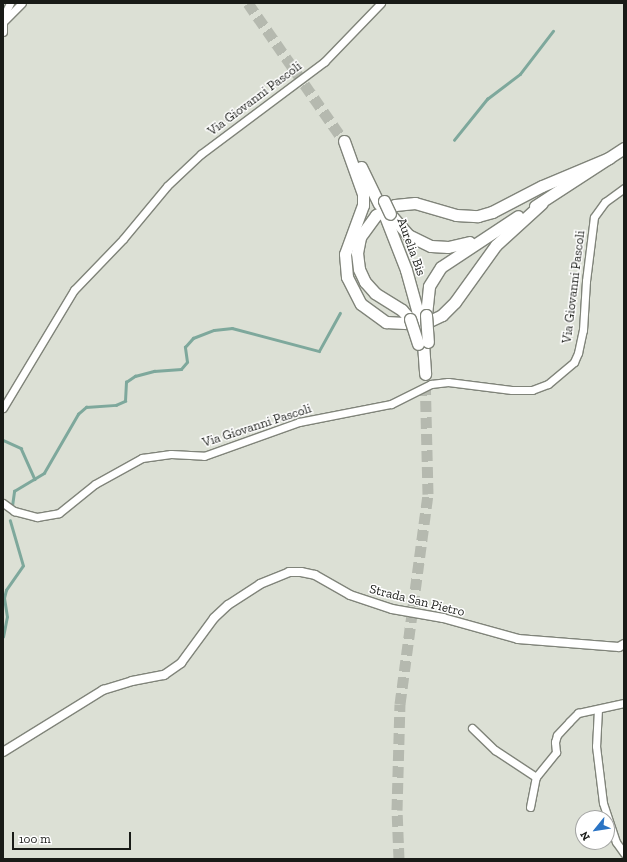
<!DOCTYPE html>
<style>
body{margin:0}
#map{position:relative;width:627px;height:862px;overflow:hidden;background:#dce0d5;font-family:"Zilla Slab",serif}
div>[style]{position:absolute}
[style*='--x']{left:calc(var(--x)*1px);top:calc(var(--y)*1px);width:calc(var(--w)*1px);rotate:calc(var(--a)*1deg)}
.stream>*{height:2.5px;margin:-1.25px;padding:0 1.25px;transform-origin:1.25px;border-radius:1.25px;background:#7ea89c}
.trunk-tunnel>*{height:11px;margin-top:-5.5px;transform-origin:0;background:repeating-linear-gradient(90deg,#b5b9af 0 11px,transparent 0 16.5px)}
.roads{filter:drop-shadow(1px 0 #80847a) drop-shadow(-1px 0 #80847a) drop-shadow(0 1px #80847a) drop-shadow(0 -1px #80847a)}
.minor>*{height:7px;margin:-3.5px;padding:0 3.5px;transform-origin:3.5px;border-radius:3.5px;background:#fff}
.tertiary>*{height:8px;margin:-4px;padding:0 4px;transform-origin:4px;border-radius:4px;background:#fff}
.trunk>*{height:11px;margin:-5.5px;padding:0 5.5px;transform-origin:5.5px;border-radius:5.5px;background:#fff}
.bridges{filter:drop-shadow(1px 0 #80847a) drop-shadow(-1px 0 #80847a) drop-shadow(0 1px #80847a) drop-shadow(0 -1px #80847a)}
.trunk-bridge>*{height:11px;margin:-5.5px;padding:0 5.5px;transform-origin:5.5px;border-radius:5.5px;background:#fff}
span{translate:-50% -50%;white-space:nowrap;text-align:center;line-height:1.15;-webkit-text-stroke:3px #fff;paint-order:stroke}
.street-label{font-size:13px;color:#191b17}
.frame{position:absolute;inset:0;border:4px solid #191b17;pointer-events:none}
.north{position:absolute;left:575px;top:810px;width:40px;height:40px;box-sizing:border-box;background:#fff;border:1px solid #a3a4a2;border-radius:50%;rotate:240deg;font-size:11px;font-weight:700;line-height:16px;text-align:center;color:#191b17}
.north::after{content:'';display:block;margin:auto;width:14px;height:18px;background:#2b74c4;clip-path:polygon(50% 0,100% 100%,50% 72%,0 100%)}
.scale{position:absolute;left:12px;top:832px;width:119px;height:18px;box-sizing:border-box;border:2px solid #191b17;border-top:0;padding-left:5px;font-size:12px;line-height:14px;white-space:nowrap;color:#191b17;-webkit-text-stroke:3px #fff;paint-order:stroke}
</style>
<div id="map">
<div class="stream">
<div style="--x:454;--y:140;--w:53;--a:-51.2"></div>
<div style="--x:487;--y:99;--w:41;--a:-37.1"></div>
<div style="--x:520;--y:74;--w:54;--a:-52.5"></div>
<div style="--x:3;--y:440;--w:20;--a:24"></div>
<div style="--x:21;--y:448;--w:34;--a:66"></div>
<div style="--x:12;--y:506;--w:15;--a:-82"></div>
<div style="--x:14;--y:491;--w:35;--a:-31"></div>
<div style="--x:44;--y:473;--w:68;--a:-60"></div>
<div style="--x:78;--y:414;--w:11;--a:-41"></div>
<div style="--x:86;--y:407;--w:30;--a:-4"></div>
<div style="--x:116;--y:405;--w:10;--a:-24"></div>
<div style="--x:125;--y:401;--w:19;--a:-87"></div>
<div style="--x:126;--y:382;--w:11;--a:-34"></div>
<div style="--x:135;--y:376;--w:20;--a:-15"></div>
<div style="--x:154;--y:371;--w:27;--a:-4"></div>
<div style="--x:181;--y:369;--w:9;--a:-49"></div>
<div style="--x:187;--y:362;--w:15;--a:-98"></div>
<div style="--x:185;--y:347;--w:12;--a:-48"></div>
<div style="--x:193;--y:338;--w:22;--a:-21"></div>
<div style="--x:214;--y:330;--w:18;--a:-6"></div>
<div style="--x:232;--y:328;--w:90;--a:14.8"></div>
<div style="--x:319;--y:351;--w:43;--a:-61.1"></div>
<div style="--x:3;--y:637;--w:20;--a:-79"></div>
<div style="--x:7;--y:617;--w:19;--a:-99"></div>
<div style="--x:4;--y:598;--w:8;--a:-76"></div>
<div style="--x:6;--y:590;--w:29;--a:-55"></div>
<div style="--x:23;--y:566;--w:47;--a:-106.1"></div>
</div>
<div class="trunk-tunnel">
<div style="--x:248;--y:3;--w:165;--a:55.2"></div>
<div style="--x:399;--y:859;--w:49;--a:-92.3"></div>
<div style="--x:397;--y:810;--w:106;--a:-88.4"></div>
<div style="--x:400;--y:704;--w:212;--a:-82.4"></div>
<div style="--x:428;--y:494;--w:120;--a:-91.4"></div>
</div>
<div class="roads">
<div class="minor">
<div style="--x:4;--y:15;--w:13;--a:-63"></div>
<div style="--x:4;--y:21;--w:25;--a:-45"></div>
<div style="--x:3;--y:408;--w:138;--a:-59"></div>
<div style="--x:74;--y:290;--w:71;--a:-46.1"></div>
<div style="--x:123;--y:239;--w:69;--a:-50.3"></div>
<div style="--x:167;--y:186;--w:47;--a:-43.3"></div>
<div style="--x:201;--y:154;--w:154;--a:-36.8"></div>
<div style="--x:324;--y:62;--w:82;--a:-46"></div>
<div style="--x:3;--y:503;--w:14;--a:36"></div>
<div style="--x:14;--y:511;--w:24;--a:15"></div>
<div style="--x:37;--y:517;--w:22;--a:-10"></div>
<div style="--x:59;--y:513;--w:46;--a:-38.9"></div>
<div style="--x:95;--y:484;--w:54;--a:-29"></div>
<div style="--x:142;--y:458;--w:29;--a:-8"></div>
<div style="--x:171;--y:454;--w:33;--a:3"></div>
<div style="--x:204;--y:456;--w:101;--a:-19.7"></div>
<div style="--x:299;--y:422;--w:94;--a:-11.1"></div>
<div style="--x:391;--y:404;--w:45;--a:-26.6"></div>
<div style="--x:431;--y:384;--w:17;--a:-7"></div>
<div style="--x:448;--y:382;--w:64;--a:7.1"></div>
<div style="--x:512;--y:390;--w:20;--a:0"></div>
<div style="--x:532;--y:390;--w:17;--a:-21"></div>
<div style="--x:548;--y:384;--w:34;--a:-40"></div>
<div style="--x:574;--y:362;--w:10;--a:-66"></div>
<div style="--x:578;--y:353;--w:24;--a:-78"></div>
<div style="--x:583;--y:330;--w:49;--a:-86.5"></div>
<div style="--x:586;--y:281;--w:64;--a:-82.9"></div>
<div style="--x:594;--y:217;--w:19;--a:-54"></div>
<div style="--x:605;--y:202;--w:24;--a:-36"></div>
<div style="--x:598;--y:709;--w:37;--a:93"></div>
<div style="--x:596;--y:746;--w:57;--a:83"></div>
<div style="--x:603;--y:803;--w:41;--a:71.6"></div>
<div style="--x:616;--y:842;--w:14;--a:54"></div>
<div style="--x:472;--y:728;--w:32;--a:44"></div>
<div style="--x:495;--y:750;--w:49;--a:33.4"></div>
<div style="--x:530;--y:807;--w:31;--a:-79"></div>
<div style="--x:536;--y:777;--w:32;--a:-51"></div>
<div style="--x:556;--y:752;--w:10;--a:-96"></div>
<div style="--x:555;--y:742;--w:7;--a:-74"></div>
<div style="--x:557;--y:735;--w:18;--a:-47"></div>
<div style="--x:569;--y:722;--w:13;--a:-45"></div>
<div style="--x:578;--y:713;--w:47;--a:-12.3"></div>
</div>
<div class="tertiary">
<div style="--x:3;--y:13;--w:19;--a:90"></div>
<div style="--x:3;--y:752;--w:118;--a:-31.8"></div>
<div style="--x:103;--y:690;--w:30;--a:-17"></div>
<div style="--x:132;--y:681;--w:33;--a:-11"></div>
<div style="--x:164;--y:675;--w:21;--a:-35"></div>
<div style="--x:181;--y:663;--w:56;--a:-53.7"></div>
<div style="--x:214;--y:618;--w:19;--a:-43"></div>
<div style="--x:228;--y:605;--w:38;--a:-33"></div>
<div style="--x:260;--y:584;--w:31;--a:-22"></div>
<div style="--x:289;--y:572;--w:12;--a:0"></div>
<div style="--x:301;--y:572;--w:14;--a:12"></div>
<div style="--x:315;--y:575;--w:40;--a:29.7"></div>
<div style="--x:350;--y:595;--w:44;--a:18.4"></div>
<div style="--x:392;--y:609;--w:52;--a:10"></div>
<div style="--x:443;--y:618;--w:78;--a:15.6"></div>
<div style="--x:518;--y:639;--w:101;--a:4.5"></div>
<div style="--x:619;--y:647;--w:6;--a:-31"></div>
</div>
<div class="trunk">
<div style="--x:344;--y:141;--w:56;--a:70.3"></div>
<div style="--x:363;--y:194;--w:11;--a:90"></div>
<div style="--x:363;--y:205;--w:52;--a:110.2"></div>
<div style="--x:345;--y:254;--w:23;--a:85"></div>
<div style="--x:347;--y:277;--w:30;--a:63"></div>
<div style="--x:361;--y:304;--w:31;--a:36"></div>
<div style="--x:386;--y:322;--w:37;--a:3"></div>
<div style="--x:423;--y:324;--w:21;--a:-25"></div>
<div style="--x:442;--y:315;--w:18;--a:-45"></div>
<div style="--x:455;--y:302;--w:70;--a:-54.3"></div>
<div style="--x:496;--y:245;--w:62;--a:-42.4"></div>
<div style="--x:361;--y:167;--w:41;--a:64.1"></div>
<div style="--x:535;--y:206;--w:106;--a:-33.1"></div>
<div style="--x:390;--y:214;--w:28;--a:49"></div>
<div style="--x:408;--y:235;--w:25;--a:26"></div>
<div style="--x:431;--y:246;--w:17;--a:3"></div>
<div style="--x:448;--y:247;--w:22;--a:-13"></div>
<div style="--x:385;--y:216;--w:58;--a:68.7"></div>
<div style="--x:406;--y:270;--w:49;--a:74.5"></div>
<div style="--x:426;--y:315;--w:29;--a:-84"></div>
<div style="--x:429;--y:286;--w:22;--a:-58"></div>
<div style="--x:441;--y:267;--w:92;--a:-33.5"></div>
<div style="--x:410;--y:319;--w:12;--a:-132"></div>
<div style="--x:402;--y:310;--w:32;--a:-148"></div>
<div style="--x:375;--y:293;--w:15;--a:-132"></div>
<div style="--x:365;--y:282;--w:14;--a:-115"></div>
<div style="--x:359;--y:269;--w:16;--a:-97"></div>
<div style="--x:357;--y:253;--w:16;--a:-79"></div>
<div style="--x:360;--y:237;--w:27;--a:-54"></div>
<div style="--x:376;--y:215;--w:21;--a:-28"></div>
<div style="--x:395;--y:205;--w:20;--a:-6"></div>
<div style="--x:415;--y:203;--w:43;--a:16.3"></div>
<div style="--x:456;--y:215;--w:22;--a:3"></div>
<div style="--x:478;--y:216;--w:15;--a:-16"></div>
<div style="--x:492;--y:212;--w:56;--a:-27.5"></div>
<div style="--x:542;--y:186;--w:73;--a:-22.7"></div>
<div style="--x:423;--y:343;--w:31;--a:86"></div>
</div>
</div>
<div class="bridges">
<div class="trunk-bridge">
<div style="--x:384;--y:201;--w:14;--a:65"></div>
<div style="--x:426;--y:315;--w:27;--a:86"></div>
<div style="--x:410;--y:319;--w:26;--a:72"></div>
</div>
</div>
<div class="street-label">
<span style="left:255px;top:99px;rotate:-37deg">Via Giovanni Pascoli</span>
<span style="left:411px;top:247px;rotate:70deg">Aurelia Bis</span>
<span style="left:574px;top:287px;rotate:-83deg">Via Giovanni Pascoli</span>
<span style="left:257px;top:426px;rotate:-18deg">Via Giovanni Pascoli</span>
<span style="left:417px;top:601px;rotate:14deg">Strada San Pietro</span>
</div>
<div class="frame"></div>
<div class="north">N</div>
<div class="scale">100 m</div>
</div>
